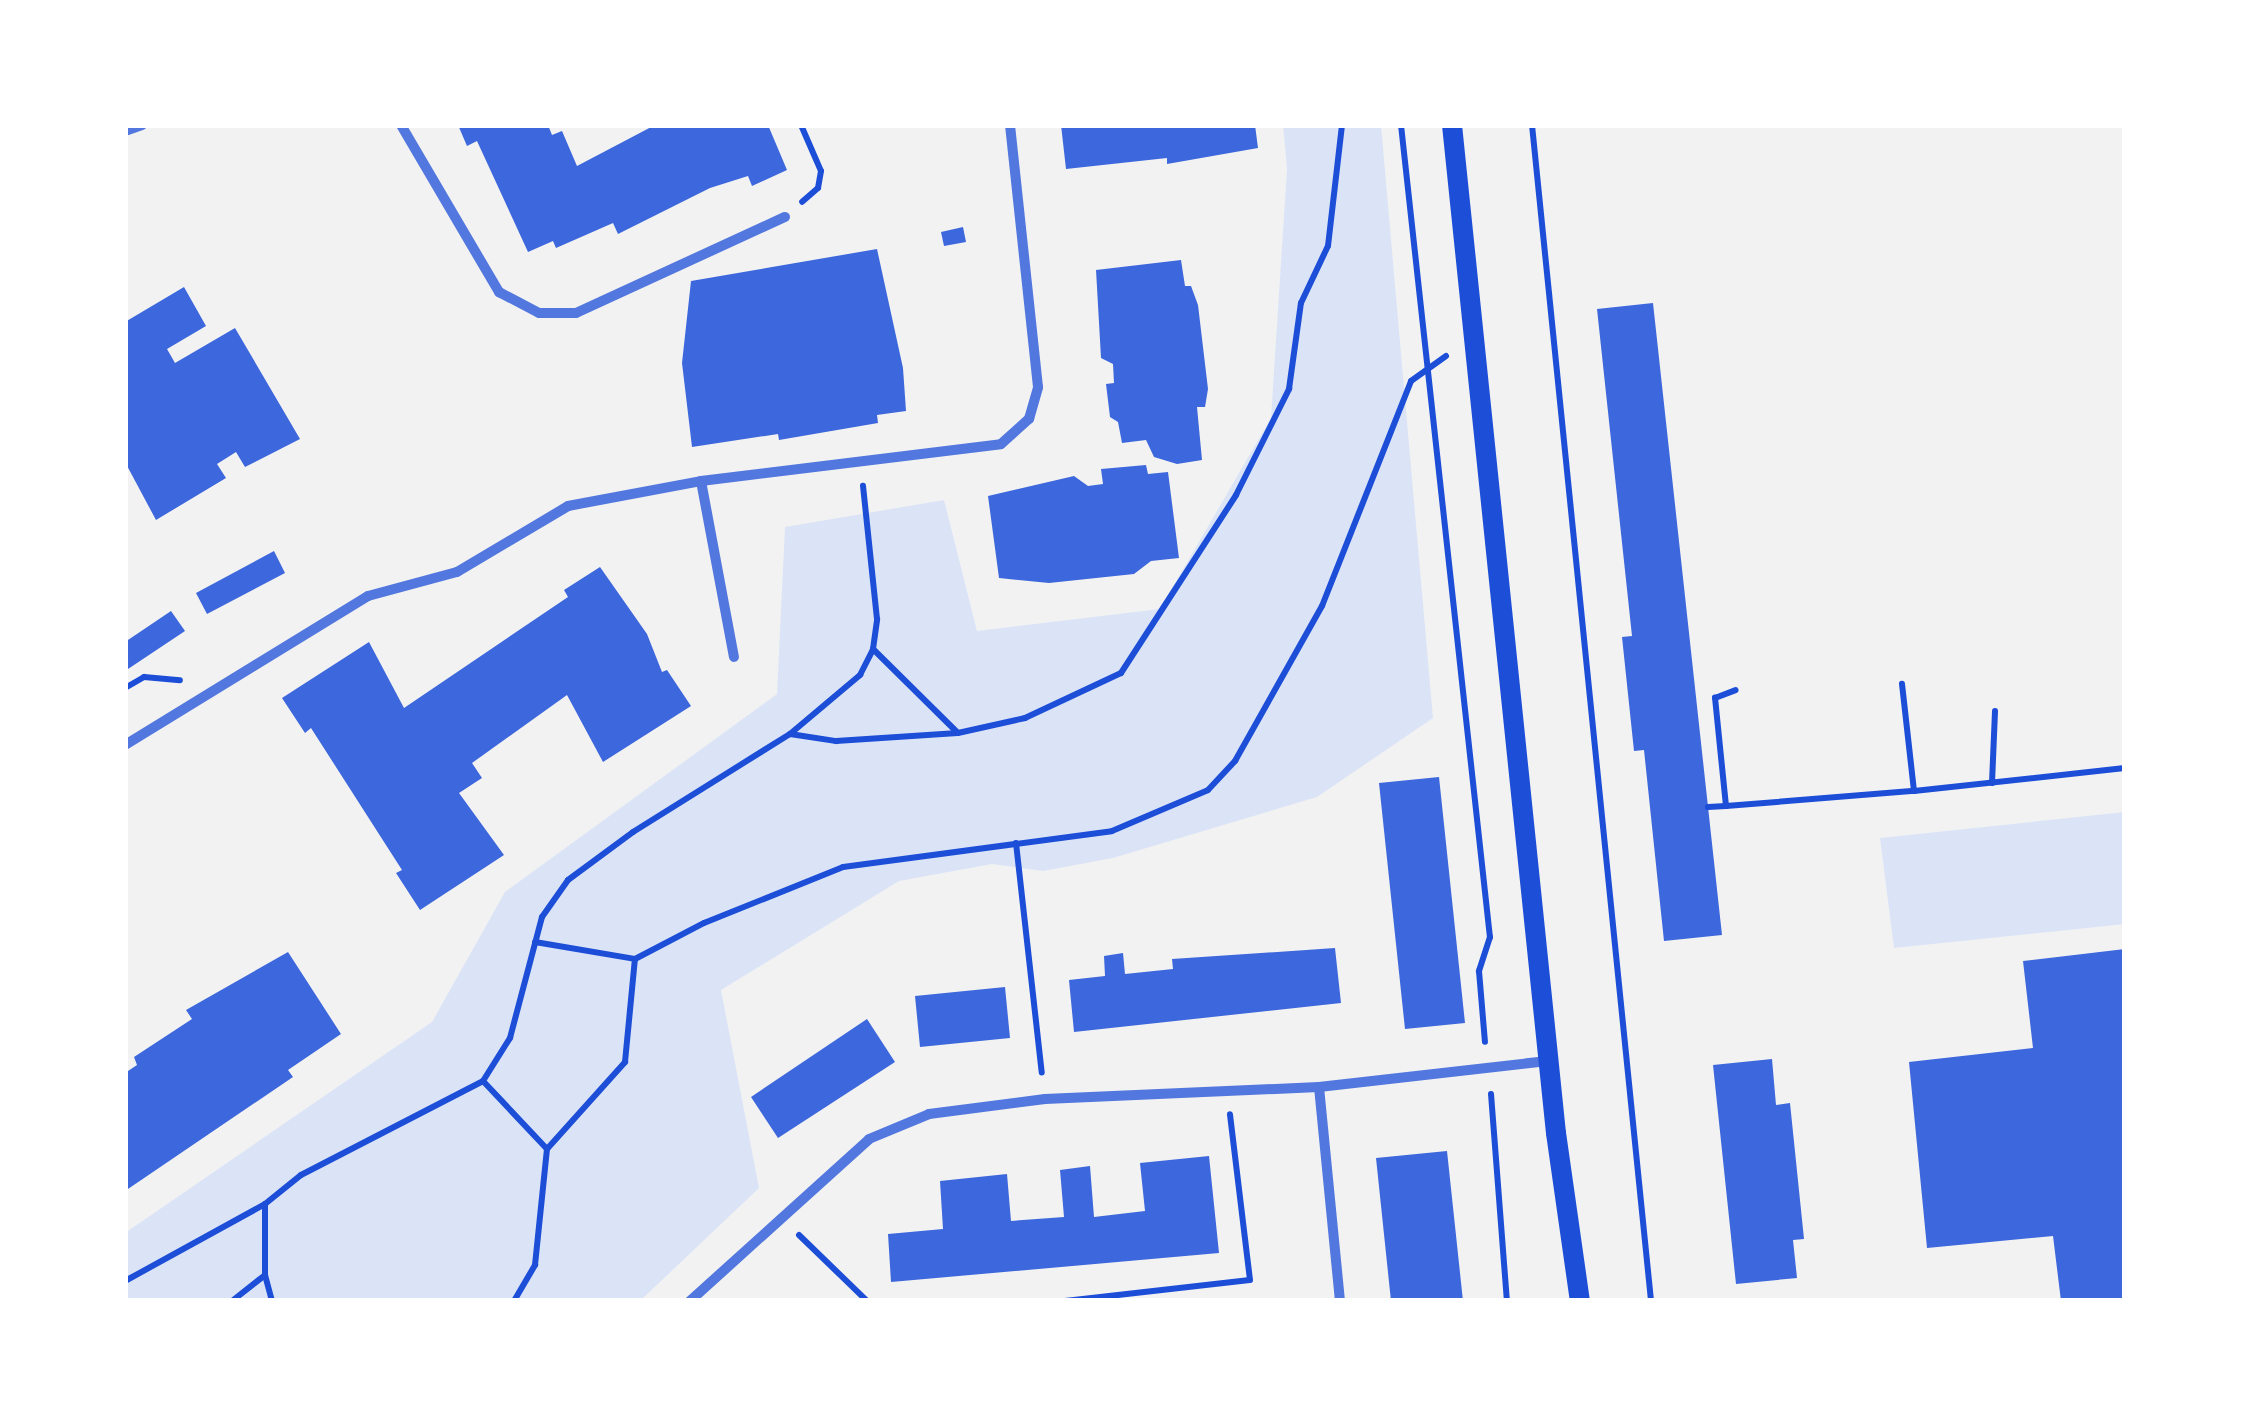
<!DOCTYPE html>
<style>
body{margin:0}
#map{position:relative;width:2250px;height:1426px;overflow:hidden;background:#f2f2f2;font-family:"Fira Sans",sans-serif}
div>[style]{position:absolute}
[style*='--x']{left:calc(var(--x)*1px);top:calc(var(--y)*1px);width:calc(var(--w)*1px);rotate:calc(var(--a)*1deg)}
.green>*{inset:0;background:#dbe4f7}
.building>*{inset:0;background:#3d67dc}
.path>*{height:6px;margin:-3px;padding:0 3px;transform-origin:3px;border-radius:3px;background:#1d4ed8}
.minor>*{height:10px;margin:-5px;padding:0 5px;transform-origin:5px;border-radius:5px;background:#5277de}
.secondary>*{height:20px;margin:-10px;padding:0 10px;transform-origin:10px;border-radius:10px;background:#1d4ed8}
span{translate:-50% -50%;white-space:nowrap;text-align:center;line-height:1.15;-webkit-text-stroke:8px #fff;paint-order:stroke}
.frame{position:absolute;inset:0;border:128px solid #fff;pointer-events:none}
</style>
<div id="map">
<div class="green">
<div style="clip-path:polygon(1283px 125px,1381px 125px,1433px 718px,1317px 797px,1113px 858px,1043px 871px,992px 864px,899px 881px,721px 990px,759px 1188px,640px 1301px,125px 1301px,125px 1233px,432px 1022px,505px 892px,777px 694px,785px 527px,944px 500px,977px 631px,1160px 609px,1271px 418px,1287px 169px)"></div>
<div style="clip-path:polygon(2125px 812px,2125px 924px,1894px 948px,1880px 838px)"></div>
</div>
<div class="building">
<div style="clip-path:polygon(458px 125px,548px 125px,552px 135px,562px 131px,577px 166px,655px 125px,768px 125px,787px 170px,752px 186px,748px 176px,710px 188px,618px 234px,613px 223px,556px 248px,553px 241px,528px 252px,477px 141px,467px 146px)"></div>
<div style="clip-path:polygon(1061px 125px,1255px 125px,1258px 148px,1167px 164px,1167px 158px,1066px 169px)"></div>
<div style="clip-path:polygon(963px 227px,966px 242px,944px 246px,941px 232px)"></div>
<div style="clip-path:polygon(877px 249px,903px 368px,906px 411px,877px 415px,878px 423px,779px 440px,778px 434px,692px 447px,682px 363px,691px 281px)"></div>
<div style="clip-path:polygon(1181px 260px,1185px 286px,1191px 286px,1198px 305px,1208px 389px,1205px 407px,1197px 407px,1202px 460px,1177px 464px,1154px 457px,1146px 440px,1122px 443px,1118px 422px,1110px 417px,1106px 384px,1114px 383px,1113px 364px,1101px 358px,1096px 270px)"></div>
<div style="clip-path:polygon(184px 287px,206px 326px,167px 349px,175px 363px,235px 328px,300px 439px,245px 467px,236px 452px,217px 464px,226px 478px,156px 520px,125px 462px,125px 322px)"></div>
<div style="clip-path:polygon(1653px 303px,1722px 935px,1664px 941px,1644px 750px,1634px 751px,1622px 637px,1632px 636px,1597px 309px)"></div>
<div style="clip-path:polygon(1146px 465px,1148px 474px,1168px 472px,1179px 558px,1151px 561px,1134px 574px,1049px 583px,999px 578px,988px 496px,1074px 476px,1088px 486px,1103px 484px,1101px 469px)"></div>
<div style="clip-path:polygon(274px 551px,285px 573px,207px 614px,196px 593px)"></div>
<div style="clip-path:polygon(600px 567px,647px 634px,662px 672px,667px 670px,691px 706px,603px 762px,567px 695px,472px 763px,482px 778px,459px 793px,504px 855px,420px 910px,396px 873px,402px 870px,311px 728px,305px 733px,282px 698px,369px 642px,404px 708px,568px 597px,564px 590px)"></div>
<div style="clip-path:polygon(171px 611px,185px 631px,125px 671px,125px 642px)"></div>
<div style="clip-path:polygon(1439px 777px,1465px 1023px,1405px 1029px,1379px 783px)"></div>
<div style="clip-path:polygon(1335px 948px,1341px 1003px,1074px 1032px,1069px 980px,1105px 976px,1104px 956px,1123px 953px,1125px 974px,1173px 969px,1172px 959px)"></div>
<div style="clip-path:polygon(2125px 949px,2125px 1301px,2061px 1301px,2053px 1236px,1927px 1248px,1909px 1062px,2033px 1048px,2023px 961px)"></div>
<div style="clip-path:polygon(288px 952px,341px 1034px,288px 1070px,293px 1077px,125px 1191px,125px 1073px,137px 1065px,134px 1057px,192px 1019px,186px 1010px)"></div>
<div style="clip-path:polygon(1005px 987px,1010px 1038px,920px 1047px,915px 996px)"></div>
<div style="clip-path:polygon(867px 1019px,895px 1062px,778px 1138px,751px 1097px)"></div>
<div style="clip-path:polygon(1772px 1059px,1776px 1105px,1790px 1103px,1804px 1239px,1793px 1240px,1797px 1278px,1736px 1284px,1713px 1065px)"></div>
<div style="clip-path:polygon(1447px 1151px,1463px 1301px,1391px 1301px,1376px 1158px)"></div>
<div style="clip-path:polygon(1209px 1156px,1219px 1253px,891px 1282px,888px 1234px,943px 1229px,940px 1181px,1007px 1174px,1011px 1221px,1064px 1217px,1060px 1170px,1090px 1166px,1094px 1217px,1145px 1211px,1140px 1163px)"></div>
</div>
<div class="path">
<div style="--x:801;--y:125;--w:50;--a:66.5"></div>
<div style="--x:821;--y:171;--w:17;--a:100"></div>
<div style="--x:818;--y:188;--w:21;--a:139"></div>
<div style="--x:1401;--y:125;--w:817;--a:83.75"></div>
<div style="--x:1490;--y:937;--w:36;--a:108"></div>
<div style="--x:1479;--y:971;--w:71;--a:85.2"></div>
<div style="--x:1532;--y:125;--w:1182;--a:84.22"></div>
<div style="--x:873;--y:649;--w:118;--a:44.7"></div>
<div style="--x:125;--y:688;--w:22;--a:-30"></div>
<div style="--x:144;--y:677;--w:36;--a:5"></div>
<div style="--x:790;--y:734;--w:92;--a:-40.1"></div>
<div style="--x:860;--y:675;--w:29;--a:-63"></div>
<div style="--x:873;--y:649;--w:30;--a:-82"></div>
<div style="--x:877;--y:619;--w:134;--a:-96"></div>
<div style="--x:1992;--y:783;--w:72;--a:-87.6"></div>
<div style="--x:1914;--y:791;--w:212;--a:-6.2"></div>
<div style="--x:1726;--y:806;--w:189;--a:-4.6"></div>
<div style="--x:1914;--y:791;--w:108;--a:-96.4"></div>
<div style="--x:1708;--y:807;--w:18;--a:-3"></div>
<div style="--x:1726;--y:806;--w:109;--a:-95.8"></div>
<div style="--x:1715;--y:698;--w:22;--a:-21"></div>
<div style="--x:1016;--y:843;--w:231;--a:83.6"></div>
<div style="--x:535;--y:942;--w:101;--a:9.6"></div>
<div style="--x:635;--y:959;--w:78;--a:-27.6"></div>
<div style="--x:704;--y:923;--w:150;--a:-21.9"></div>
<div style="--x:843;--y:867;--w:271;--a:-7.6"></div>
<div style="--x:1112;--y:831;--w:104;--a:-23.1"></div>
<div style="--x:1208;--y:790;--w:40;--a:-47"></div>
<div style="--x:1235;--y:761;--w:178;--a:-60.7"></div>
<div style="--x:1322;--y:606;--w:242;--a:-68.4"></div>
<div style="--x:1411;--y:381;--w:43;--a:-35.5"></div>
<div style="--x:483;--y:1081;--w:93;--a:46.7"></div>
<div style="--x:1491;--y:1094;--w:208;--a:85.6"></div>
<div style="--x:799;--y:1235;--w:95;--a:44.1"></div>
<div style="--x:265;--y:1275;--w:27;--a:75"></div>
<div style="--x:125;--y:1281;--w:160;--a:-28.8"></div>
<div style="--x:232;--y:1301;--w:42;--a:-38.2"></div>
<div style="--x:265;--y:1275;--w:71;--a:-90"></div>
<div style="--x:265;--y:1204;--w:46;--a:-38.9"></div>
<div style="--x:301;--y:1175;--w:205;--a:-27.3"></div>
<div style="--x:483;--y:1081;--w:51;--a:-57.9"></div>
<div style="--x:510;--y:1038;--w:125;--a:-75.2"></div>
<div style="--x:542;--y:917;--w:45;--a:-54.9"></div>
<div style="--x:568;--y:880;--w:81;--a:-36.4"></div>
<div style="--x:633;--y:832;--w:185;--a:-32"></div>
<div style="--x:790;--y:734;--w:47;--a:8.7"></div>
<div style="--x:836;--y:741;--w:122;--a:-3.8"></div>
<div style="--x:958;--y:733;--w:69;--a:-12.6"></div>
<div style="--x:1025;--y:718;--w:106;--a:-25.1"></div>
<div style="--x:1121;--y:673;--w:212;--a:-57.1"></div>
<div style="--x:1236;--y:495;--w:119;--a:-63.4"></div>
<div style="--x:1289;--y:389;--w:87;--a:-82.1"></div>
<div style="--x:1301;--y:303;--w:63;--a:-64.7"></div>
<div style="--x:1328;--y:246;--w:122;--a:-83.4"></div>
<div style="--x:514;--y:1301;--w:42;--a:-59.7"></div>
<div style="--x:535;--y:1265;--w:117;--a:-84.1"></div>
<div style="--x:547;--y:1149;--w:117;--a:-48.1"></div>
<div style="--x:625;--y:1062;--w:103;--a:-84.5"></div>
<div style="--x:1065;--y:1301;--w:186;--a:-6.5"></div>
<div style="--x:1250;--y:1280;--w:167;--a:-96.9"></div>
</div>
<div class="minor">
<div style="--x:401;--y:125;--w:194;--a:59.6"></div>
<div style="--x:499;--y:292;--w:45;--a:27.7"></div>
<div style="--x:539;--y:313;--w:37;--a:0"></div>
<div style="--x:576;--y:313;--w:230;--a:-24.7"></div>
<div style="--x:125;--y:131;--w:18;--a:-19"></div>
<div style="--x:701;--y:481;--w:179;--a:79.4"></div>
<div style="--x:125;--y:745;--w:285;--a:-31.5"></div>
<div style="--x:368;--y:596;--w:92;--a:-15.1"></div>
<div style="--x:457;--y:572;--w:129;--a:-30.7"></div>
<div style="--x:568;--y:506;--w:135;--a:-10.6"></div>
<div style="--x:701;--y:481;--w:302;--a:-7"></div>
<div style="--x:1001;--y:444;--w:38;--a:-42"></div>
<div style="--x:1029;--y:419;--w:33;--a:-74"></div>
<div style="--x:1038;--y:387;--w:263;--a:-96.1"></div>
<div style="--x:1319;--y:1087;--w:215;--a:84.4"></div>
<div style="--x:690;--y:1301;--w:241;--a:-42.1"></div>
<div style="--x:869;--y:1139;--w:65;--a:-22.6"></div>
<div style="--x:929;--y:1114;--w:117;--a:-7.4"></div>
<div style="--x:1045;--y:1099;--w:274;--a:-2.5"></div>
<div style="--x:1319;--y:1087;--w:230;--a:-6.5"></div>
</div>
<div class="secondary">
<div style="--x:1452;--y:125;--w:1013;--a:84.11"></div>
<div style="--x:1556;--y:1133;--w:170;--a:81.9"></div>
</div>
<div class="frame"></div>
</div>
